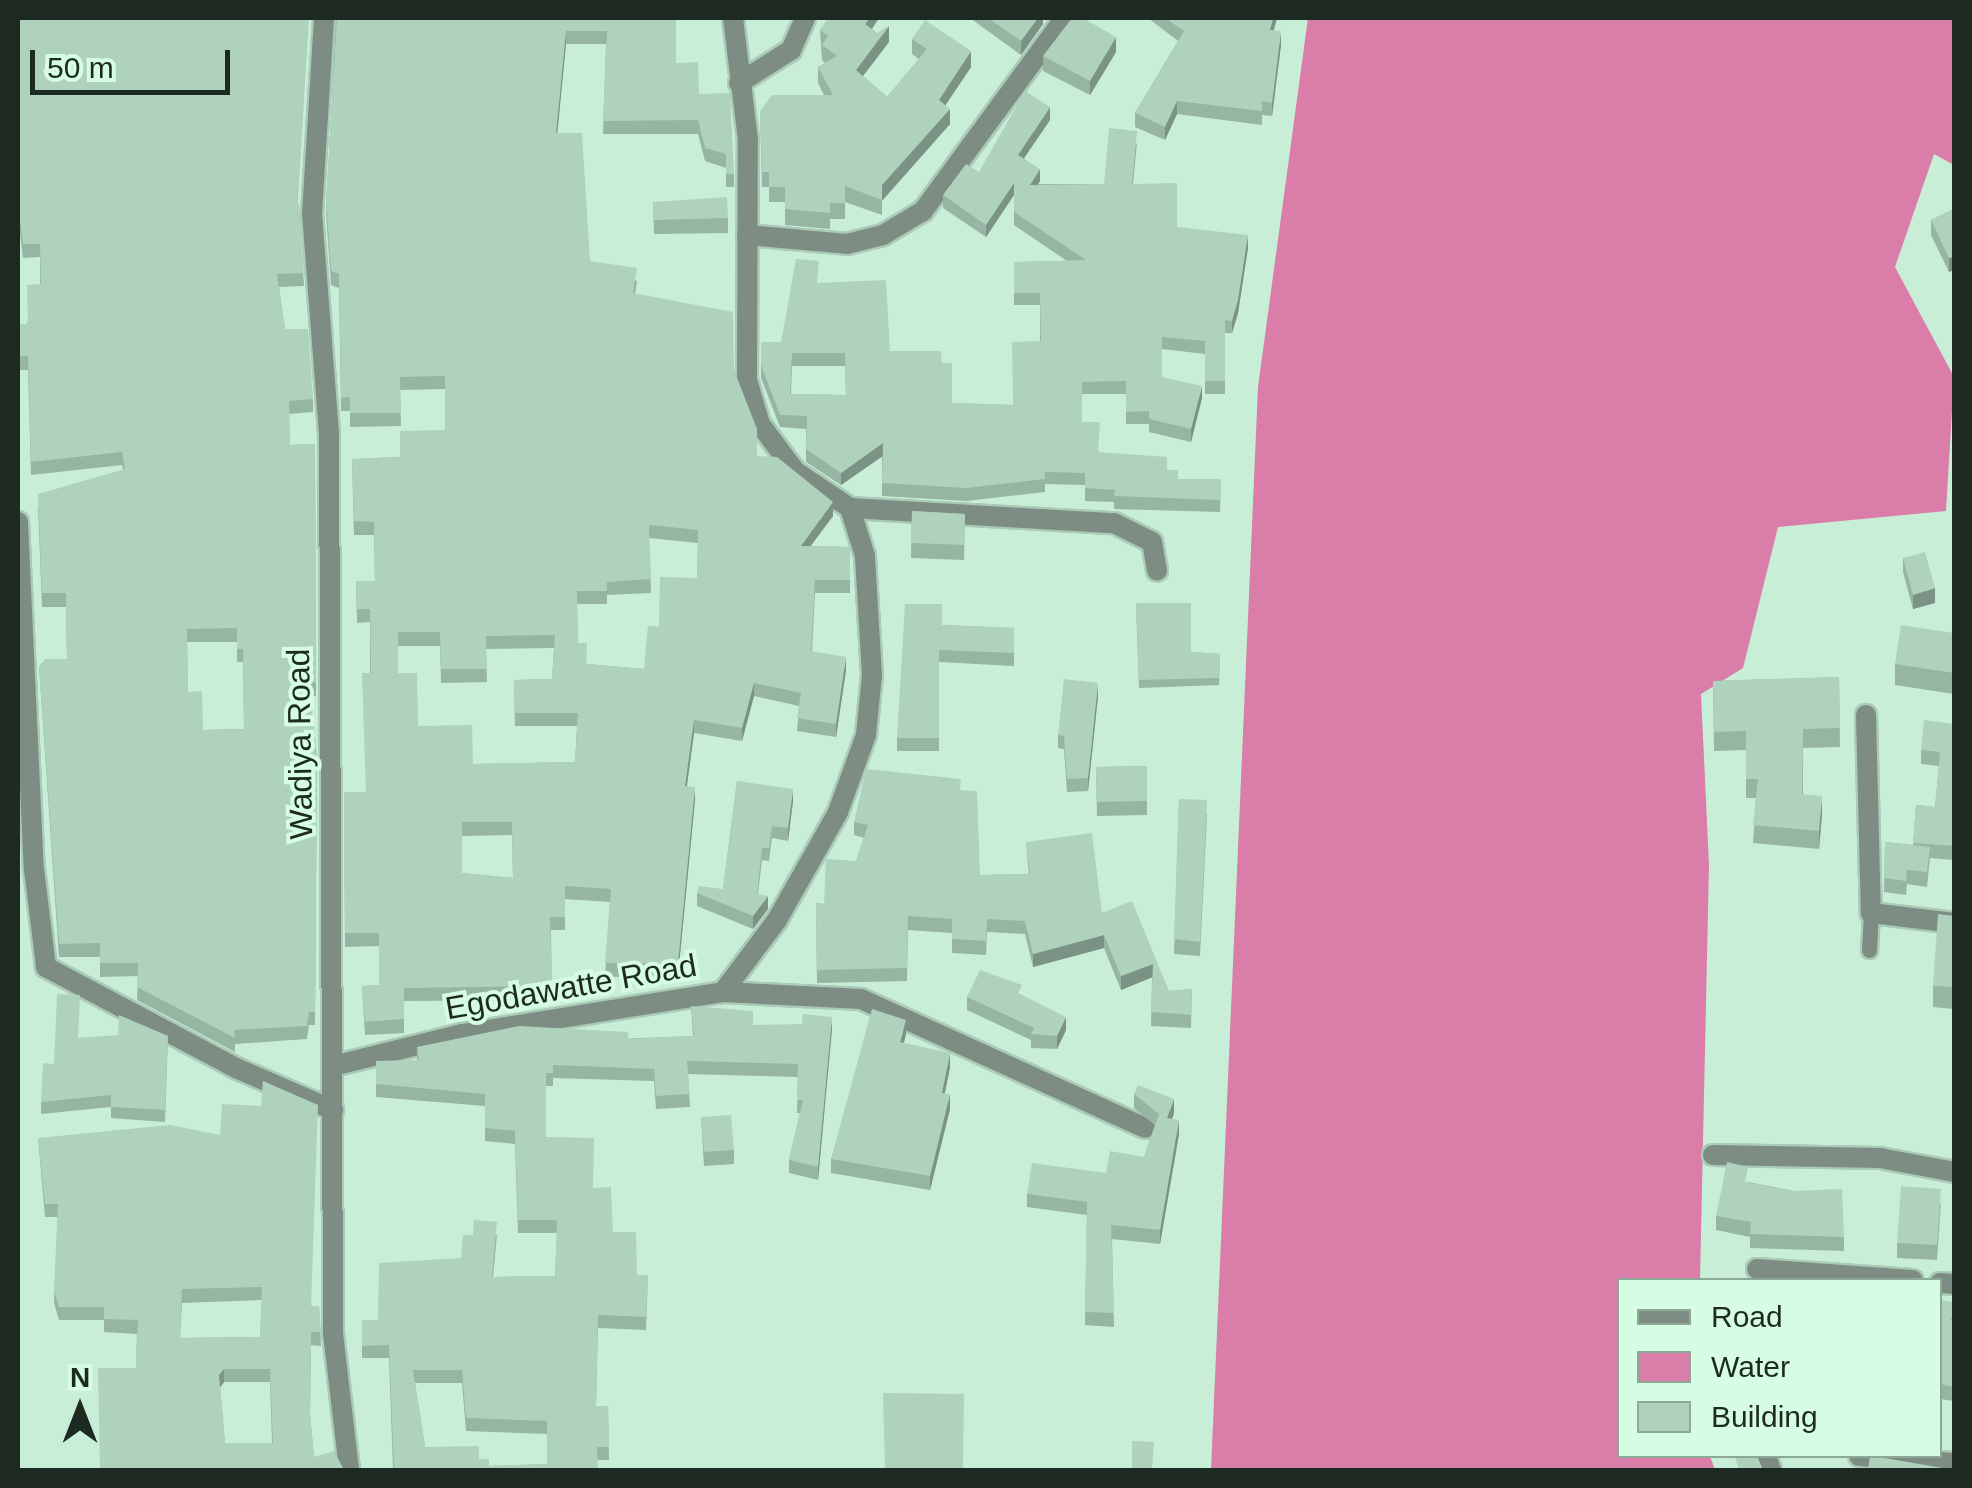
<!DOCTYPE html>
<style>
body{margin:0}
#map{position:relative;width:1972px;height:1488px;overflow:hidden;background:#c9eed7;font-family:Arial,sans-serif}
div>[style]{position:absolute}
[style*='--x']{left:calc(var(--x)*1px);top:calc(var(--y)*1px);width:calc(var(--w)*1px);rotate:calc(var(--a)*1deg)}
.water>*{inset:0;background:#da7da9}
.roads{filter:drop-shadow(2px 0 #aacbb6) drop-shadow(-2px 0 #aacbb6) drop-shadow(0 2px #aacbb6) drop-shadow(0 -2px #aacbb6)}
.lane>*{height:15px;margin:-7.5px;padding:0 7.5px;transform-origin:7.5px;border-radius:7.5px;background:#7e8d84}
.street>*{height:20px;margin:-10px;padding:0 10px;transform-origin:10px;border-radius:10px;background:#7e8d84}
.wall>*{inset:0;background:#96b5a2}
.shaded-wall>*{inset:0;background:#7a9384}
.building>*{inset:0;background:#aed2bc}
span{translate:-50% -50%;white-space:nowrap;text-align:center;line-height:1.15;-webkit-text-stroke:8px #d6fce4;paint-order:stroke}
.street-label{font-size:32px;color:#1c2a22}
.frame{position:absolute;inset:0;border:20px solid #1c2a22;pointer-events:none}
.legend{position:absolute;left:1617px;top:1278px;width:325px;height:180px;box-sizing:border-box;background:#d6fce4;border:2px solid #8ca896;margin:0;padding:12px 18px;list-style:none;font-size:30px;color:#1c2a22}
.legend li{display:flex;align-items:center;gap:20px;height:50px}
.legend b{width:50px;border:2px solid #8ca896}
.north{position:absolute;left:30px;top:1358px;width:100px;height:100px;-webkit-text-stroke:8px #d6fce4;paint-order:stroke;rotate:0deg;font-size:28px;font-weight:700;line-height:40px;text-align:center;color:#1c2a22}
.north::after{content:'';display:block;margin:auto;width:35px;height:45px;background:#1c2a22;clip-path:polygon(50% 0,100% 100%,50% 72%,0 100%)}
.scale{position:absolute;left:30px;top:50px;width:200px;height:45px;box-sizing:border-box;border:5px solid #1c2a22;border-top:0;padding-left:12px;font-size:30px;line-height:35px;white-space:nowrap;color:#1c2a22;-webkit-text-stroke:8px #d6fce4;paint-order:stroke}
</style>
<div id="map">
<div class="water">
<div style="clip-path:polygon(1308px 18px,1954px 18px,1954px 165px,1934px 154px,1895px 267px,1954px 377px,1946px 511px,1778px 527px,1743px 668px,1701px 694px,1709px 865px,1700px 1280px,1620px 1280px,1620px 1456px,1710px 1456px,1715px 1470px,1211px 1470px,1258px 387px)"></div>
</div>
<div class="roads">
<div class="lane">
<div style="--x:1869;--y:950;--w:37;--a:-87"></div>
</div>
<div class="street">
<div style="--x:324;--y:18;--w:195;--a:93.5"></div>
<div style="--x:312;--y:213;--w:223;--a:85.6"></div>
<div style="--x:329;--y:435;--w:898;--a:89.74"></div>
<div style="--x:333;--y:1333;--w:138;--a:83.3"></div>
<div style="--x:739;--y:83;--w:62;--a:-32.4"></div>
<div style="--x:791;--y:50;--w:35;--a:-66"></div>
<div style="--x:747;--y:235;--w:100;--a:5.1"></div>
<div style="--x:847;--y:244;--w:37;--a:-14"></div>
<div style="--x:883;--y:235;--w:47;--a:-31"></div>
<div style="--x:923;--y:211;--w:240;--a:-53.7"></div>
<div style="--x:850;--y:508;--w:264;--a:3.3"></div>
<div style="--x:1114;--y:523;--w:42;--a:26.6"></div>
<div style="--x:1152;--y:542;--w:29;--a:80"></div>
<div style="--x:18;--y:522;--w:347;--a:87.4"></div>
<div style="--x:34;--y:869;--w:99;--a:83"></div>
<div style="--x:46;--y:967;--w:215;--a:28"></div>
<div style="--x:236;--y:1068;--w:106;--a:23.4"></div>
<div style="--x:1866;--y:715;--w:198;--a:88.6"></div>
<div style="--x:1871;--y:913;--w:84;--a:6.9"></div>
<div style="--x:723;--y:992;--w:138;--a:2.9"></div>
<div style="--x:861;--y:999;--w:312;--a:24.4"></div>
<div style="--x:333;--y:1066;--w:133;--a:-13.9"></div>
<div style="--x:462;--y:1034;--w:264;--a:-9.1"></div>
<div style="--x:723;--y:992;--w:90;--a:-53.1"></div>
<div style="--x:777;--y:920;--w:124;--a:-60.5"></div>
<div style="--x:838;--y:812;--w:82;--a:-70"></div>
<div style="--x:866;--y:735;--w:60;--a:-84.3"></div>
<div style="--x:872;--y:675;--w:119;--a:-93.4"></div>
<div style="--x:865;--y:556;--w:50;--a:-107.4"></div>
<div style="--x:850;--y:508;--w:66;--a:-146.1"></div>
<div style="--x:795;--y:471;--w:59;--a:-126.7"></div>
<div style="--x:760;--y:424;--w:46;--a:-106.5"></div>
<div style="--x:747;--y:380;--w:240;--a:-89.8"></div>
<div style="--x:748;--y:140;--w:123;--a:-97"></div>
<div style="--x:1713;--y:1155;--w:167;--a:1"></div>
<div style="--x:1880;--y:1158;--w:75;--a:10.7"></div>
<div style="--x:1757;--y:1269;--w:156;--a:4"></div>
<div style="--x:1940;--y:1283;--w:14;--a:4"></div>
<div style="--x:1766;--y:1456;--w:15;--a:70"></div>
<div style="--x:1859;--y:1456;--w:95;--a:4.2"></div>
</div>
</div>
<div class="wall">
<div style="clip-path:polygon(evenodd,18px 18px,299px 205px,304px 286px,279px 287px,285px 329px,313px 399px,313px 412px,289px 414px,290px 445px,315px 444px,316px 696px,310px 696px,317px 756px,315px 1025px,309px 1025px,307px 1039px,235px 1044px,235px 1052px,137px 1000px,138px 976px,100px 977px,100px 957px,59px 957px,39px 667px,67px 659px,66px 607px,42px 607px,38px 507px,123px 470px,122px 465px,31px 475px,28px 370px,18px 370px,18px 324px,27px 324px,40px 284px,40px 257px,23px 258px,18px 217px,18px 18px,187px 642px,237px 642px,237px 662px,243px 662px,244px 729px,203px 730px,188px 692px,187px 642px)"></div>
<div style="clip-path:polygon(evenodd,336px 18px,676px 18px,676px 63px,699px 94px,734px 174px,734px 187px,726px 187px,726px 168px,705px 161px,698px 134px,603px 134px,606px 44px,566px 44px,557px 133px,590px 261px,637px 281px,635px 294px,734px 370px,757px 456px,833px 516px,810px 546px,850px 547px,850px 593px,815px 593px,812px 651px,846px 670px,836px 737px,797px 731px,799px 706px,754px 696px,742px 741px,694px 733px,687px 786px,695px 800px,678px 976px,605px 977px,610px 902px,565px 899px,565px 930px,551px 930px,552px 1000px,404px 1001px,404px 1033px,365px 1035px,362px 986px,379px 985px,379px 946px,345px 947px,344px 792px,366px 792px,370px 673px,370px 622px,357px 623px,356px 581px,375px 581px,374px 535px,354px 535px,352px 459px,400px 457px,445px 430px,445px 389px,400px 390px,401px 426px,350px 427px,350px 411px,341px 411px,339px 288px,331px 285px,326px 213px,336px 18px,649px 538px,698px 543px,697px 578px,659px 627px,644px 669px,587px 664px,578px 643px,577px 604px,607px 604px,607px 595px,651px 593px,649px 538px,336px 18px,398px 646px,440px 646px,441px 683px,487px 682px,486px 649px,554px 648px,552px 679px,514px 680px,515px 726px,577px 726px,575px 762px,473px 764px,418px 726px,398px 673px,398px 646px,336px 18px,512px 835px,513px 878px,462px 873px,462px 836px,512px 835px)"></div>
<div style="clip-path:polygon(970px 18px,1043px 18px,1043px 24px,1021px 55px)"></div>
<div style="clip-path:polygon(1148px 18px,1277px 18px,1274px 30px,1281px 45px,1272px 116px,1262px 115px,1262px 125px,1177px 114px,1165px 140px,1135px 127px,1135px 113px,1178px 41px)"></div>
<div style="clip-path:polygon(872px 29px,889px 42px,863px 76px,887px 97px,919px 59px,912px 54px,912px 39px,971px 67px,945px 105px,950px 124px,882px 200px,882px 215px,845px 202px,845px 219px,830px 219px,830px 229px,785px 225px,785px 202px,769px 202px,769px 187px,762px 187px,760px 111px,824px 95px,818px 83px,818px 67px,825px 63px,822px 60px,820px 30px)"></div>
<div style="clip-path:polygon(1116px 52px,1090px 95px,1043px 71px,1043px 56px)"></div>
<div style="clip-path:polygon(evenodd,1050px 120px,1024px 158px,1040px 181px,1038px 184px,1104px 184px,1137px 143px,1133px 184px,1177px 227px,1248px 248px,1238px 313px,1232px 333px,1225px 333px,1225px 394px,1205px 394px,1205px 354px,1162px 349px,1162px 377px,1202px 398px,1191px 442px,1149px 432px,1149px 424px,1126px 424px,1126px 394px,1082px 394px,1082px 422px,1099px 452px,1167px 470px,1178px 479px,1221px 479px,1220px 512px,1114px 509px,1114px 502px,1085px 501px,1085px 485px,1045px 484px,1045px 492px,966px 501px,882px 496px,882px 456px,841px 485px,806px 462px,806px 429px,780px 427px,761px 378px,761px 342px,781px 342px,818px 283px,890px 351px,942px 363px,952px 403px,1013px 405px,1040px 341px,1040px 305px,1014px 305px,1014px 262px,1067px 261px,1014px 225px,1014px 195px,986px 237px,943px 208px,943px 195px,979px 172px,1050px 120px,792px 366px,845px 366px,846px 395px,791px 394px,792px 366px)"></div>
<div style="clip-path:polygon(653px 202px,728px 218px,728px 233px,654px 234px)"></div>
<div style="clip-path:polygon(1954px 209px,1949px 272px,1931px 235px,1931px 220px)"></div>
<div style="clip-path:polygon(912px 511px,965px 514px,964px 560px,911px 558px)"></div>
<div style="clip-path:polygon(1903px 558px,1935px 603px,1913px 609px,1903px 572px)"></div>
<div style="clip-path:polygon(1136px 603px,1191px 652px,1220px 654px,1219px 685px,1139px 688px)"></div>
<div style="clip-path:polygon(942px 625px,1014px 628px,1014px 666px,939px 662px,939px 751px,897px 751px,897px 738px)"></div>
<div style="clip-path:polygon(1954px 633px,1954px 694px,1895px 685px,1895px 664px)"></div>
<div style="clip-path:polygon(1839px 677px,1840px 747px,1803px 748px,1803px 794px,1822px 814px,1819px 849px,1753px 843px,1756px 798px,1746px 798px,1746px 750px,1714px 751px,1713px 681px)"></div>
<div style="clip-path:polygon(1098px 696px,1088px 791px,1067px 792px,1064px 749px,1058px 748px,1058px 735px)"></div>
<div style="clip-path:polygon(1954px 724px,1954px 860px,1930px 858px,1927px 887px,1907px 884px,1906px 895px,1884px 892px,1885px 842px,1913px 845px,1916px 805px,1935px 807px,1939px 766px,1921px 764px,1921px 750px)"></div>
<div style="clip-path:polygon(1147px 766px,1147px 815px,1097px 816px,1096px 767px)"></div>
<div style="clip-path:polygon(737px 781px,793px 801px,788px 841px,772px 838px,769px 861px,762px 860px,758px 894px,768px 909px,753px 929px,697px 906px,697px 893px,723px 889px)"></div>
<div style="clip-path:polygon(960px 790px,980px 875px,1029px 874px,1026px 842px,1102px 913px,1169px 991px,1192px 989px,1191px 1028px,1151px 1026px,1152px 977px,1121px 990px,1104px 948px,1033px 967px,1025px 934px,987px 932px,986px 955px,952px 953px,952px 933px,908px 930px,907px 981px,817px 983px,816px 903px,824px 904px,856px 861px,864px 838px,854px 835px,854px 822px)"></div>
<div style="clip-path:polygon(1179px 799px,1207px 814px,1200px 956px,1174px 954px)"></div>
<div style="clip-path:polygon(1954px 916px,1954px 1009px,1933px 1007px,1933px 986px)"></div>
<div style="clip-path:polygon(1022px 995px,1066px 1030px,1057px 1049px,1031px 1048px,1031px 1040px,967px 1010px,967px 997px)"></div>
<div style="clip-path:polygon(evenodd,691px 1006px,753px 1025px,832px 1029px,818px 1180px,789px 1173px,789px 1160px,800px 1113px,797px 1113px,798px 1077px,688px 1074px,690px 1107px,656px 1109px,654px 1081px,553px 1078px,553px 1086px,546px 1086px,546px 1137px,593px 1188px,613px 1232px,637px 1275px,648px 1275px,646px 1330px,598px 1328px,596px 1406px,608px 1406px,609px 1460px,597px 1460px,598px 1470px,393px 1470px,389px 1358px,362px 1358px,362px 1320px,378px 1320px,461px 1258px,497px 1235px,493px 1277px,555px 1276px,557px 1233px,518px 1233px,515px 1144px,485px 1141px,485px 1106px,376px 1097px,376px 1061px,417px 1061px,417px 1047px,693px 1036px,691px 1006px,415px 1383px,462px 1383px,466px 1431px,547px 1434px,547px 1464px,489px 1466px,479px 1459px,425px 1447px,415px 1383px)"></div>
<div style="clip-path:polygon(906px 1034px,904px 1043px,950px 1067px,945px 1093px,950px 1109px,930px 1190px,831px 1173px,831px 1159px)"></div>
<div style="clip-path:polygon(168px 1036px,165px 1122px,111px 1118px,111px 1107px,41px 1114px,41px 1102px,54px 1064px,78px 1038px)"></div>
<div style="clip-path:polygon(1134px 1094px,1174px 1113px,1172px 1119px,1179px 1134px,1160px 1244px,1112px 1239px,1114px 1327px,1085px 1325px,1087px 1215px,1027px 1207px,1027px 1194px,1106px 1173px,1144px 1157px,1155px 1125px,1134px 1108px)"></div>
<div style="clip-path:polygon(701px 1117px,734px 1150px,734px 1164px,704px 1166px)"></div>
<div style="clip-path:polygon(evenodd,38px 1138px,312px 1306px,319px 1306px,321px 1346px,311px 1345px,310px 1415px,314px 1457px,344px 1470px,100px 1470px,136px 1368px,137px 1334px,104px 1332px,104px 1320px,59px 1320px,54px 1303px,58px 1217px,45px 1217px,38px 1138px,262px 1300px,260px 1337px,180px 1338px,182px 1303px,262px 1300px,38px 1138px,224px 1382px,270px 1382px,272px 1443px,225px 1443px,220px 1387px,224px 1382px)"></div>
<div style="clip-path:polygon(1748px 1182px,1794px 1191px,1844px 1237px,1844px 1251px,1750px 1248px,1750px 1237px,1716px 1230px,1716px 1216px)"></div>
<div style="clip-path:polygon(1941px 1203px,1937px 1260px,1897px 1258px,1897px 1243px)"></div>
<div style="clip-path:polygon(1940px 1300px,1954px 1320px,1954px 1401px,1940px 1399px)"></div>
</div>
<div class="shaded-wall">
<div style="clip-path:polygon(869px 18px,879px 18px,865px 40px,865px 24px)"></div>
<div style="clip-path:polygon(1038px 18px,1043px 18px,1043px 24px,1021px 55px,1021px 41px)"></div>
<div style="clip-path:polygon(1273px 18px,1277px 18px,1270px 44px,1270px 30px)"></div>
<div style="clip-path:polygon(889px 26px,889px 42px,856px 85px,856px 70px)"></div>
<div style="clip-path:polygon(566px 31px,566px 44px,556px 147px,556px 133px)"></div>
<div style="clip-path:polygon(1281px 31px,1281px 45px,1272px 116px,1272px 103px)"></div>
<div style="clip-path:polygon(1116px 37px,1116px 52px,1090px 95px,1090px 81px)"></div>
<div style="clip-path:polygon(971px 51px,971px 67px,939px 115px,939px 100px)"></div>
<div style="clip-path:polygon(1177px 101px,1177px 114px,1165px 140px,1165px 127px)"></div>
<div style="clip-path:polygon(1050px 107px,1050px 120px,1018px 167px,1018px 155px)"></div>
<div style="clip-path:polygon(950px 109px,950px 124px,882px 201px,882px 185px)"></div>
<div style="clip-path:polygon(1040px 169px,1040px 181px,1030px 197px,1030px 185px)"></div>
<div style="clip-path:polygon(1014px 183px,1014px 195px,986px 237px,986px 225px)"></div>
<div style="clip-path:polygon(1248px 235px,1248px 248px,1238px 313px,1232px 333px,1232px 321px)"></div>
<div style="clip-path:polygon(1954px 256px,1954px 270px,1949px 272px,1949px 258px)"></div>
<div style="clip-path:polygon(1202px 386px,1202px 398px,1191px 442px,1191px 429px)"></div>
<div style="clip-path:polygon(883px 443px,883px 456px,841px 485px,841px 473px)"></div>
<div style="clip-path:polygon(833px 502px,833px 516px,801px 559px,801px 546px)"></div>
<div style="clip-path:polygon(1935px 588px,1935px 603px,1913px 609px,1913px 595px)"></div>
<div style="clip-path:polygon(846px 657px,846px 670px,836px 737px,836px 724px)"></div>
<div style="clip-path:polygon(754px 683px,754px 696px,742px 741px,742px 728px)"></div>
<div style="clip-path:polygon(1098px 683px,1098px 696px,1088px 791px,1088px 778px)"></div>
<div style="clip-path:polygon(694px 720px,694px 733px,685px 799px,685px 786px)"></div>
<div style="clip-path:polygon(695px 787px,695px 800px,678px 976px,678px 963px)"></div>
<div style="clip-path:polygon(793px 789px,793px 801px,788px 841px,788px 828px)"></div>
<div style="clip-path:polygon(1822px 796px,1822px 814px,1819px 849px,1819px 831px)"></div>
<div style="clip-path:polygon(768px 896px,768px 909px,753px 929px,753px 916px)"></div>
<div style="clip-path:polygon(1104px 935px,1104px 948px,1033px 967px,1033px 954px)"></div>
<div style="clip-path:polygon(1153px 964px,1153px 977px,1121px 990px,1121px 976px)"></div>
<div style="clip-path:polygon(832px 1017px,832px 1029px,818px 1180px,818px 1167px)"></div>
<div style="clip-path:polygon(1066px 1017px,1066px 1030px,1057px 1049px,1057px 1036px)"></div>
<div style="clip-path:polygon(906px 1020px,906px 1034px,900px 1057px,900px 1042px)"></div>
<div style="clip-path:polygon(950px 1053px,950px 1067px,942px 1107px,942px 1093px)"></div>
<div style="clip-path:polygon(950px 1094px,950px 1109px,930px 1190px,930px 1176px)"></div>
<div style="clip-path:polygon(1174px 1099px,1174px 1113px,1167px 1132px,1167px 1118px)"></div>
<div style="clip-path:polygon(1179px 1120px,1179px 1134px,1160px 1244px,1160px 1230px)"></div>
<div style="clip-path:polygon(224px 1369px,224px 1382px,219px 1389px,219px 1375px)"></div>
</div>
<div class="building">
<div style="clip-path:polygon(evenodd,18px 18px,309px 18px,298px 199px,304px 273px,277px 274px,285px 329px,308px 329px,313px 399px,289px 401px,290px 445px,315px 444px,316px 682px,309px 682px,317px 756px,315px 1012px,309px 1012px,307px 1026px,234px 1030px,235px 1038px,137px 987px,138px 963px,100px 963px,100px 943px,59px 944px,39px 667px,45px 659px,67px 659px,66px 593px,42px 593px,38px 494px,125px 469px,122px 452px,31px 462px,28px 356px,18px 356px,18px 324px,28px 324px,27px 285px,41px 284px,40px 244px,23px 244px,18px 204px,18px 18px,237px 628px,237px 649px,243px 649px,244px 729px,203px 730px,202px 691px,188px 692px,187px 629px,237px 628px)"></div>
<div style="clip-path:polygon(evenodd,337px 18px,676px 18px,676px 63px,698px 62px,699px 94px,730px 93px,734px 174px,726px 174px,726px 154px,705px 148px,698px 120px,603px 121px,607px 31px,566px 31px,556px 133px,582px 133px,590px 261px,637px 268px,633px 293px,733px 312px,734px 370px,757px 429px,757px 456px,777px 457px,833px 502px,801px 546px,850px 547px,850px 580px,815px 580px,811px 651px,846px 657px,836px 724px,797px 718px,801px 693px,754px 683px,742px 728px,694px 720px,685px 786px,695px 787px,678px 963px,605px 963px,611px 889px,565px 886px,565px 917px,550px 917px,552px 986px,404px 988px,404px 1019px,365px 1022px,362px 986px,379px 985px,379px 933px,345px 933px,344px 792px,366px 792px,362px 673px,371px 673px,370px 609px,357px 609px,356px 581px,375px 581px,374px 522px,354px 521px,352px 459px,400px 457px,400px 431px,445px 430px,445px 376px,400px 377px,401px 413px,350px 413px,350px 397px,341px 398px,339px 274px,331px 271px,326px 200px,337px 18px,649px 525px,698px 530px,697px 578px,660px 577px,659px 627px,648px 626px,644px 669px,586px 664px,587px 643px,578px 643px,577px 591px,607px 591px,607px 582px,651px 579px,649px 525px,337px 18px,398px 632px,440px 632px,441px 669px,487px 669px,486px 636px,555px 635px,552px 679px,514px 680px,515px 713px,578px 713px,575px 762px,473px 764px,472px 725px,418px 726px,417px 673px,398px 673px,398px 632px,337px 18px,462px 822px,512px 822px,513px 878px,462px 873px,462px 822px)"></div>
<div style="clip-path:polygon(828px 18px,869px 18px,865px 24px,877px 33px,889px 26px,856px 70px,887px 97px,927px 49px,912px 39px,925px 20px,971px 51px,939px 100px,950px 109px,882px 185px,882px 200px,845px 186px,845px 203px,830px 203px,830px 213px,785px 209px,785px 187px,769px 187px,769px 172px,762px 172px,760px 111px,772px 95px,833px 95px,818px 67px,837px 56px,822px 45px,828px 36px,820px 30px)"></div>
<div style="clip-path:polygon(988px 18px,1038px 18px,1021px 41px)"></div>
<div style="clip-path:polygon(1072px 18px,1083px 18px,1116px 37px,1090px 81px,1043px 56px)"></div>
<div style="clip-path:polygon(1165px 18px,1273px 18px,1270px 30px,1281px 31px,1272px 103px,1262px 101px,1262px 111px,1177px 101px,1165px 127px,1135px 113px,1184px 31px)"></div>
<div style="clip-path:polygon(evenodd,1025px 91px,1050px 107px,1018px 155px,1040px 169px,1030px 185px,1104px 184px,1109px 128px,1137px 131px,1132px 184px,1177px 183px,1177px 227px,1248px 235px,1238px 300px,1232px 321px,1225px 320px,1225px 381px,1205px 381px,1205px 341px,1162px 337px,1162px 377px,1202px 386px,1191px 429px,1149px 419px,1149px 411px,1126px 412px,1126px 381px,1082px 382px,1082px 422px,1100px 422px,1098px 452px,1167px 457px,1167px 470px,1178px 470px,1178px 479px,1221px 479px,1220px 500px,1114px 496px,1115px 490px,1085px 488px,1085px 473px,1045px 472px,1045px 479px,966px 488px,882px 483px,883px 443px,841px 473px,806px 449px,807px 416px,780px 415px,761px 365px,761px 342px,781px 342px,796px 259px,819px 261px,817px 283px,886px 280px,890px 351px,941px 351px,942px 363px,952px 363px,952px 403px,1013px 405px,1012px 342px,1041px 341px,1040px 293px,1014px 293px,1014px 262px,1086px 260px,1014px 212px,1014px 183px,986px 225px,943px 195px,966px 164px,979px 172px,1025px 91px,792px 353px,845px 353px,846px 395px,790px 394px,792px 353px)"></div>
<div style="clip-path:polygon(727px 197px,728px 218px,654px 220px,653px 202px)"></div>
<div style="clip-path:polygon(1954px 209px,1954px 256px,1949px 258px,1931px 220px)"></div>
<div style="clip-path:polygon(912px 511px,965px 514px,964px 545px,911px 543px)"></div>
<div style="clip-path:polygon(1925px 552px,1935px 588px,1913px 595px,1903px 558px)"></div>
<div style="clip-path:polygon(1136px 603px,1191px 603px,1191px 652px,1220px 654px,1219px 678px,1139px 680px)"></div>
<div style="clip-path:polygon(905px 604px,942px 604px,942px 625px,1014px 628px,1014px 653px,939px 650px,939px 738px,897px 738px)"></div>
<div style="clip-path:polygon(1901px 625px,1954px 633px,1954px 673px,1895px 664px)"></div>
<div style="clip-path:polygon(1839px 677px,1840px 728px,1803px 729px,1802px 794px,1822px 796px,1819px 831px,1753px 825px,1758px 779px,1746px 779px,1746px 731px,1714px 732px,1713px 681px)"></div>
<div style="clip-path:polygon(1064px 679px,1098px 683px,1088px 778px,1067px 779px,1064px 736px,1058px 735px)"></div>
<div style="clip-path:polygon(1924px 720px,1954px 724px,1954px 846px,1913px 843px,1916px 805px,1935px 807px,1940px 752px,1921px 750px)"></div>
<div style="clip-path:polygon(1147px 766px,1147px 801px,1097px 802px,1096px 767px)"></div>
<div style="clip-path:polygon(866px 769px,961px 779px,960px 790px,977px 791px,980px 875px,1030px 874px,1026px 842px,1092px 833px,1102px 913px,1132px 901px,1169px 991px,1192px 989px,1191px 1015px,1151px 1012px,1153px 964px,1121px 976px,1104px 935px,1033px 954px,1025px 921px,987px 919px,986px 941px,952px 939px,952px 919px,908px 916px,907px 968px,817px 970px,816px 903px,824px 904px,826px 859px,856px 861px,868px 825px,854px 822px)"></div>
<div style="clip-path:polygon(737px 781px,793px 789px,788px 828px,772px 826px,769px 848px,762px 848px,757px 894px,768px 896px,753px 916px,697px 893px,699px 886px,723px 889px)"></div>
<div style="clip-path:polygon(1179px 799px,1207px 800px,1200px 942px,1174px 939px)"></div>
<div style="clip-path:polygon(1885px 842px,1930px 847px,1927px 872px,1907px 870px,1906px 881px,1884px 878px)"></div>
<div style="clip-path:polygon(1938px 914px,1954px 916px,1954px 987px,1933px 986px)"></div>
<div style="clip-path:polygon(980px 970px,1022px 985px,1018px 993px,1066px 1017px,1057px 1036px,1031px 1034px,1034px 1028px,967px 997px)"></div>
<div style="clip-path:polygon(57px 994px,80px 995px,78px 1038px,118px 1035px,119px 1015px,168px 1036px,165px 1110px,111px 1107px,111px 1095px,41px 1102px,43px 1063px,54px 1064px)"></div>
<div style="clip-path:polygon(evenodd,691px 1006px,753px 1011px,753px 1025px,802px 1024px,803px 1014px,832px 1017px,818px 1167px,789px 1160px,803px 1100px,797px 1100px,798px 1064px,687px 1061px,690px 1094px,656px 1096px,654px 1069px,553px 1065px,553px 1073px,546px 1073px,546px 1137px,594px 1138px,593px 1188px,611px 1187px,613px 1232px,636px 1232px,637px 1275px,648px 1275px,646px 1317px,598px 1315px,596px 1406px,608px 1406px,609px 1447px,597px 1447px,598px 1470px,394px 1470px,389px 1345px,362px 1346px,362px 1320px,378px 1320px,379px 1263px,461px 1258px,463px 1235px,473px 1235px,474px 1220px,497px 1222px,492px 1277px,555px 1276px,557px 1220px,518px 1220px,515px 1131px,485px 1128px,485px 1094px,376px 1084px,376px 1061px,419px 1060px,417px 1047px,519px 1026px,628px 1032px,628px 1039px,694px 1036px,691px 1006px,413px 1370px,462px 1370px,466px 1418px,547px 1421px,547px 1464px,489px 1466px,489px 1459px,479px 1459px,479px 1446px,425px 1447px,413px 1370px)"></div>
<div style="clip-path:polygon(872px 1009px,906px 1020px,900px 1042px,950px 1053px,942px 1093px,950px 1094px,930px 1176px,831px 1159px)"></div>
<div style="clip-path:polygon(evenodd,263px 1081px,318px 1105px,311px 1306px,319px 1306px,321px 1332px,311px 1332px,310px 1413px,314px 1457px,334px 1451px,344px 1470px,100px 1470px,98px 1368px,136px 1368px,138px 1320px,104px 1319px,104px 1307px,59px 1307px,54px 1290px,58px 1204px,45px 1204px,38px 1138px,170px 1125px,220px 1135px,222px 1104px,261px 1106px,263px 1081px,262px 1287px,260px 1337px,180px 1338px,182px 1289px,262px 1287px,263px 1081px,224px 1369px,270px 1369px,273px 1443px,225px 1443px,219px 1375px,224px 1369px)"></div>
<div style="clip-path:polygon(1138px 1085px,1174px 1099px,1167px 1118px,1179px 1120px,1160px 1230px,1111px 1225px,1114px 1313px,1085px 1312px,1087px 1202px,1027px 1194px,1032px 1163px,1106px 1173px,1110px 1151px,1144px 1157px,1159px 1114px,1134px 1094px)"></div>
<div style="clip-path:polygon(731px 1115px,734px 1150px,704px 1152px,701px 1117px)"></div>
<div style="clip-path:polygon(1727px 1162px,1748px 1167px,1745px 1182px,1794px 1191px,1842px 1189px,1844px 1237px,1750px 1234px,1751px 1222px,1716px 1216px)"></div>
<div style="clip-path:polygon(1901px 1186px,1941px 1189px,1937px 1245px,1897px 1243px)"></div>
<div style="clip-path:polygon(1940px 1300px,1954px 1302px,1951px 1320px,1954px 1320px,1954px 1387px,1940px 1384px)"></div>
<div style="clip-path:polygon(883px 1393px,964px 1394px,963px 1470px,885px 1470px)"></div>
<div style="clip-path:polygon(1132px 1441px,1154px 1442px,1152px 1470px,1132px 1470px)"></div>
<div style="clip-path:polygon(1740px 1456px,1757px 1456px,1763px 1470px,1739px 1470px,1735px 1457px)"></div>
<div style="clip-path:polygon(1870px 1456px,1873px 1456px,1954px 1470px,1868px 1470px)"></div>
</div>
<div class="street-label">
<span style="left:300px;top:744px;rotate:-91deg">Wadiya Road</span>
<span style="left:571px;top:987px;rotate:-10deg">Egodawatte Road</span>
</div>
<div class="frame"></div>
<ul class="legend">
<li><b style="height:12px;background:#7e8d84"></b>Road</li>
<li><b style="height:28px;background:#da7da9"></b>Water</li>
<li><b style="height:28px;background:#aed2bc"></b>Building</li>
</ul>
<div class="north">N</div>
<div class="scale">50 m</div>
</div>
